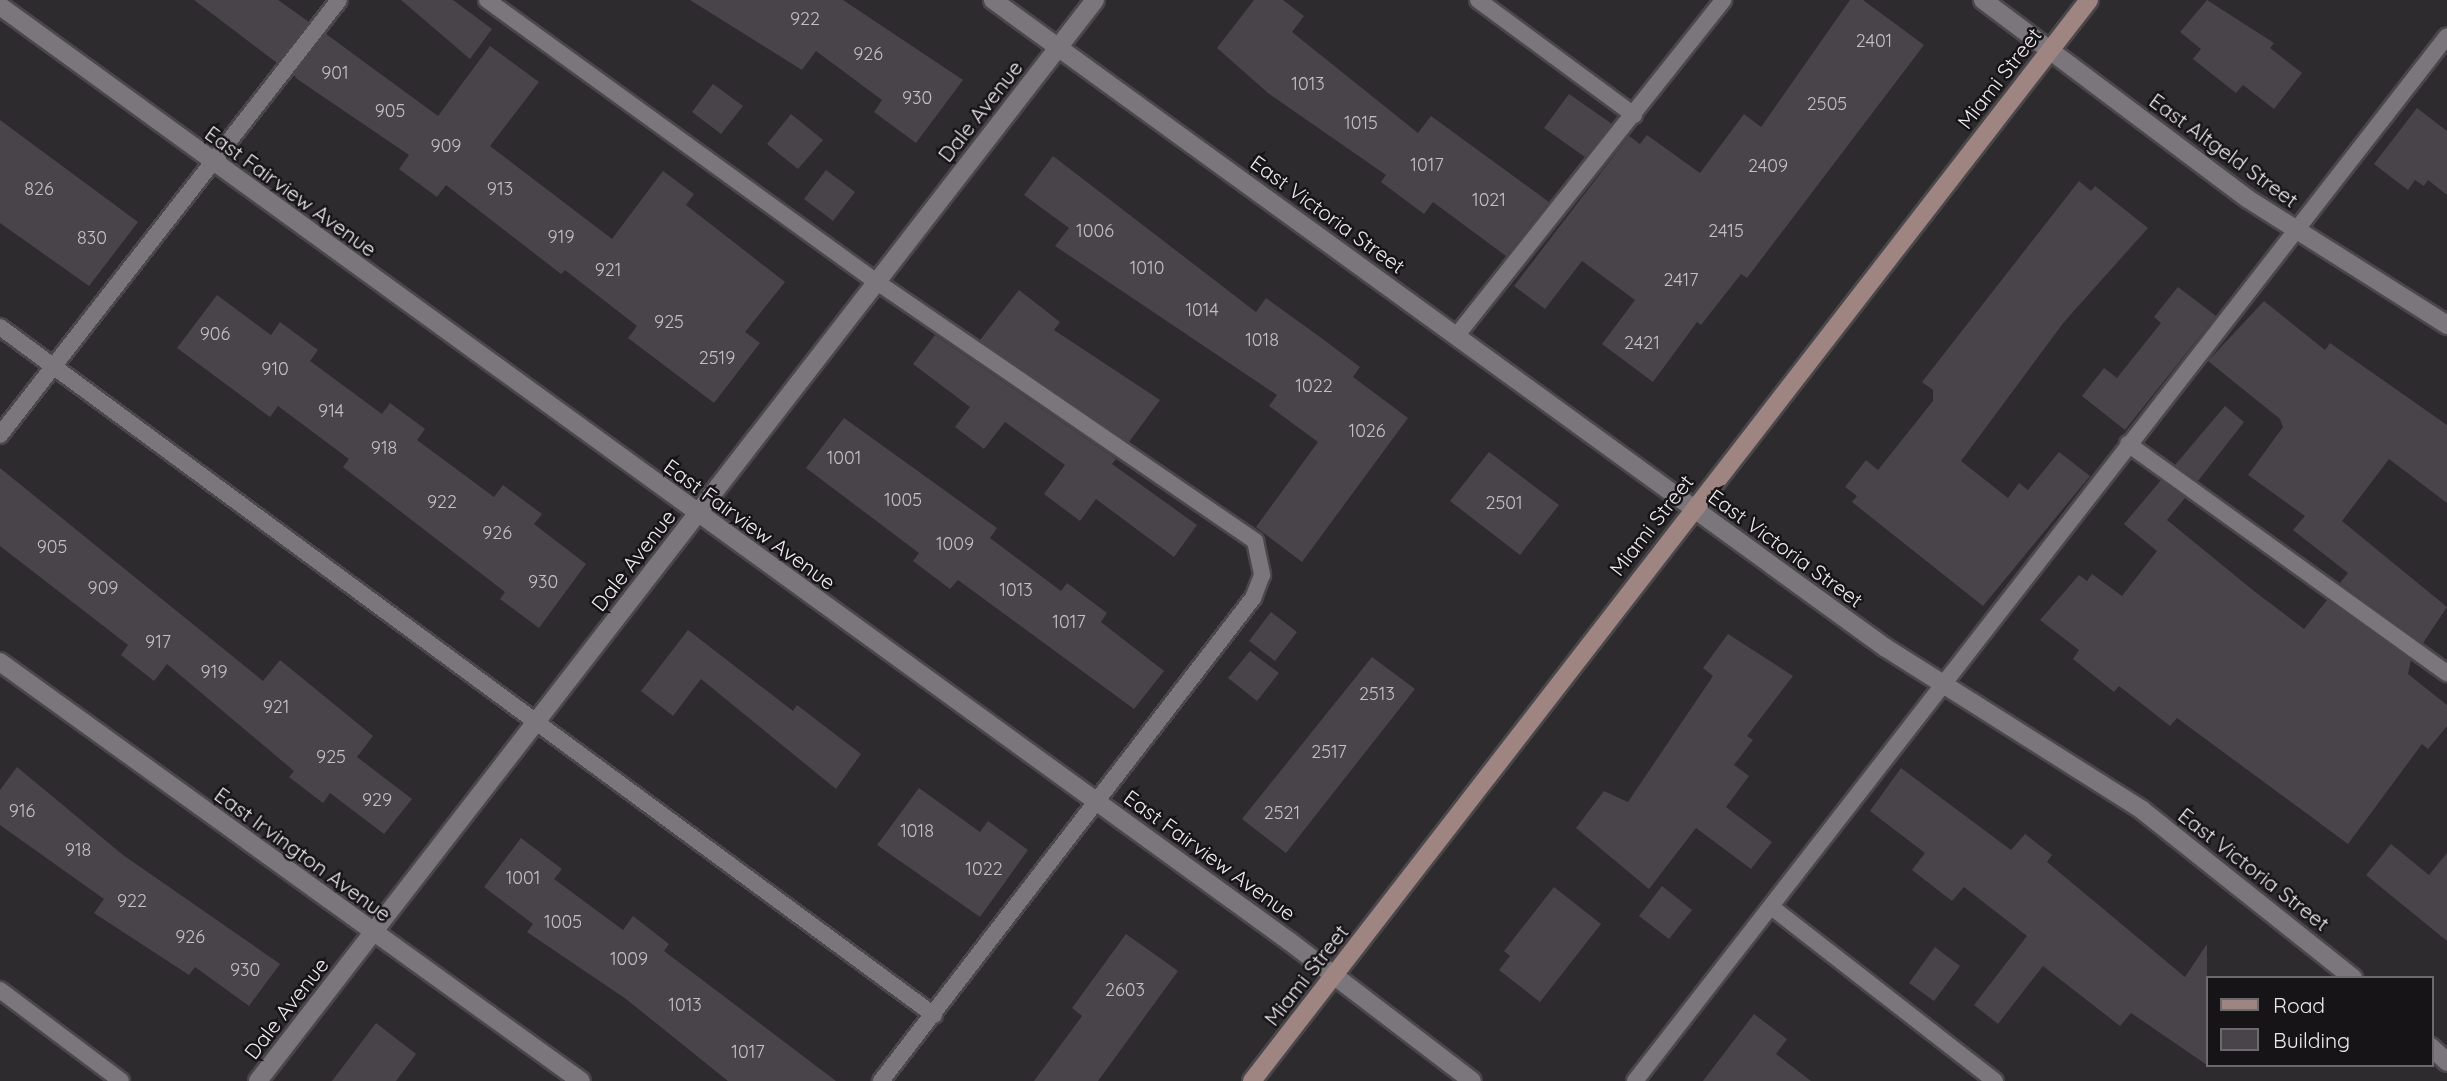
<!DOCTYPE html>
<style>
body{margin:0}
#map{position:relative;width:2447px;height:1081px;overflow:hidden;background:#2e2b2f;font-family:Quicksand,sans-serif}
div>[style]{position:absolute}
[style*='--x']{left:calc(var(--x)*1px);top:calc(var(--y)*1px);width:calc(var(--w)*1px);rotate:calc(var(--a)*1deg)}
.building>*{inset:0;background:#484449}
.roads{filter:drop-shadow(2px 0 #4a474a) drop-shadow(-2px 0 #4a474a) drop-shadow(0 2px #4a474a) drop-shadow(0 -2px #4a474a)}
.lane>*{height:16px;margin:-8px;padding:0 8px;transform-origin:8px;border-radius:8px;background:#7a767b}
.street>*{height:18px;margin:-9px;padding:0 9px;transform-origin:9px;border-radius:9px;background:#7a767b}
.secondary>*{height:18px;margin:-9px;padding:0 9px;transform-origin:9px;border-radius:9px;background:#9f8582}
span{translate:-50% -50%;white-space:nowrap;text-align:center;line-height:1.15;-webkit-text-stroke:5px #161416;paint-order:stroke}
.number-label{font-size:18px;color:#c3c0c4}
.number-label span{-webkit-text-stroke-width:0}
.street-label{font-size:21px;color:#eceaed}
.legend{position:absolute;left:2206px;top:976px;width:228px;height:91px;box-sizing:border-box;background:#161416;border:2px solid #6c6a6c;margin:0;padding:9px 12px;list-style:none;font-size:21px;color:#eceaed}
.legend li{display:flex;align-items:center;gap:14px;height:35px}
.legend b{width:35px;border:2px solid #6c6a6c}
</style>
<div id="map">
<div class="building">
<div style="clip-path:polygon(194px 0,278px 0,309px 22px,277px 63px)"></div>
<div style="clip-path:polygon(401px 0,453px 0,492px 29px,470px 59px)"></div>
<div style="clip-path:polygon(690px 0,843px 0,963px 80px,916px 143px,874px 112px,882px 100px,816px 51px,802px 70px)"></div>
<div style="clip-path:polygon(1254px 0,1283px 0,1304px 16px,1292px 32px,1418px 133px,1431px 116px,1549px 202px,1506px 256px,1433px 202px,1424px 214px,1381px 182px,1386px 175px,1268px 93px,1217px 48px)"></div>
<div style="clip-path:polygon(1850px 0,1863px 0,1924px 45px,1747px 278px,1741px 274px,1701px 325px,1697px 322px,1653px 382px,1602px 344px,1635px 300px,1582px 261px,1545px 309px,1514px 286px,1629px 136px,1640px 144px,1647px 135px,1700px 173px,1744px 114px,1761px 127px)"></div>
<div style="clip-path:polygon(2207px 0,2274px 43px,2270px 48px,2302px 73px,2274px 109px,2243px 85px,2236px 93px,2193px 59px,2201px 49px,2180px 32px)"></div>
<div style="clip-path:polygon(326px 34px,438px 116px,490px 46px,539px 82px,490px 146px,612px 239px,663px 171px,694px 194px,686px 205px,785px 282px,745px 332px,760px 343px,714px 403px,628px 338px,637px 326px,565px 270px,561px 274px,446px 185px,437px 197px,399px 169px,409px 155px,297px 79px,294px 75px)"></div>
<div style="clip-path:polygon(713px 84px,743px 106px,721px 134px,692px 112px)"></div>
<div style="clip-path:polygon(1569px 94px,1612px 124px,1585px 157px,1544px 128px)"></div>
<div style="clip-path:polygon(2417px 108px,2447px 131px,2447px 195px,2428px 180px,2424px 186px,2415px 180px,2408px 190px,2374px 164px)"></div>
<div style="clip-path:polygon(791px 114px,823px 140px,798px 169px,767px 144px)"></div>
<div style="clip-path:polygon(0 120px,138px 222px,89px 286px,0 223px)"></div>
<div style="clip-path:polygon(1053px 156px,1256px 312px,1266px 298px,1320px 337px,1360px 367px,1353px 377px,1408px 418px,1302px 562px,1256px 527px,1318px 442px,1269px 406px,1277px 395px,1055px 246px,1069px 228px,1024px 195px)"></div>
<div style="clip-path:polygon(826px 170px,855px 192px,833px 221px,804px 199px)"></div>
<div style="clip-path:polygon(2079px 181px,2091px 191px,2095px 186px,2148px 228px,2064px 322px,1961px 461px,2008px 498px,2019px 483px,2028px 490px,2059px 452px,2090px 476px,1983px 606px,1852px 502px,1857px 496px,1845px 487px,1866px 460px,1878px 470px,1933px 401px,1933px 390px,1922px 382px)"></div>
<div style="clip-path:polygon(2178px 287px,2216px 316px,2125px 430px,2082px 396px,2104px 368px,2117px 378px,2161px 323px,2154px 317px)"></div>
<div style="clip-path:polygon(1019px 290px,1060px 322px,1054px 330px,1160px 400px,1129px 442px,980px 340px)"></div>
<div style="clip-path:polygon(217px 295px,271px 335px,280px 322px,318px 350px,310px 361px,382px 414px,390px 403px,425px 429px,417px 440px,494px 497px,503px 485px,542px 514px,534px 524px,586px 564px,539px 628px,500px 599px,505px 592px,343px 467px,349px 459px,278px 406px,270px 417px,177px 348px)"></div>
<div style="clip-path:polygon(2264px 301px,2325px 350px,2330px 343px,2447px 425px,2447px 503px,2389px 459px,2342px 521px,2447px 607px,2423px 643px,2340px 583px,2348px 573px,2293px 530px,2305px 516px,2248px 475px,2283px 427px,2280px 419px,2208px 361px)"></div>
<div style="clip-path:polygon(935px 335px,1116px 459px,1112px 464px,1197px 525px,1174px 557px,1096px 499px,1080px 521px,1044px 494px,1065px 465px,1005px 422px,984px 449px,955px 427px,970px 407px,913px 364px)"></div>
<div style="clip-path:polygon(2225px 406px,2244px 422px,2198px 481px,2175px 465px)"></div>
<div style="clip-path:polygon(844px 418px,997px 528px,990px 538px,1061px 591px,1067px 583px,1107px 613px,1101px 622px,1164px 671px,1134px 709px,958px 580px,950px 589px,913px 561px,919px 553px,806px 468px)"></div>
<div style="clip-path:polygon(1489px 452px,1559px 505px,1520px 555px,1450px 501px)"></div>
<div style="clip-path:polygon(0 468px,263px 681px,280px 660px,373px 736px,357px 757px,412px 799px,384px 834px,330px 793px,323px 803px,289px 777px,294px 771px,167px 664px,154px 681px,121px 655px,128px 645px,0 546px)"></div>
<div style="clip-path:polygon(2161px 480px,2185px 498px,2167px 520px,2254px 591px,2304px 629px,2327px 600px,2411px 660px,2408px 674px,2447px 705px,2447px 726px,2428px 749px,2422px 744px,2348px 844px,2177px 718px,2170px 726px,2119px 686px,2114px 692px,2073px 659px,2079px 650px,2040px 620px,2079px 575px,2087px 581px,2092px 574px,2122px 596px,2157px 551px,2124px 524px)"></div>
<div style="clip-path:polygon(1271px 612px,1297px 632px,1275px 661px,1249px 641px)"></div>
<div style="clip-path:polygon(688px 630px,793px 711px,797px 705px,861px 754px,836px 789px,701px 679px,673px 716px,641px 691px)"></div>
<div style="clip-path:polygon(1728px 634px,1793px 676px,1747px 736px,1753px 740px,1734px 765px,1749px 776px,1726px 807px,1772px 842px,1751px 869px,1696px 828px,1649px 889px,1576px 828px,1604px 791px,1628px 802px,1713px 676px,1703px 668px)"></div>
<div style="clip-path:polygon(1250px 651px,1279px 673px,1257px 701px,1228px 678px)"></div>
<div style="clip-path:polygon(1372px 657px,1415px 689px,1286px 853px,1242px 819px)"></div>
<div style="clip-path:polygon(17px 767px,123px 855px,280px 964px,249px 1006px,195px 967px,189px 975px,94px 913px,104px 899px,0 825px,0 790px)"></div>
<div style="clip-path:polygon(1901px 768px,2011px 850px,2025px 834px,2052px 855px,2047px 862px,2185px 977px,2207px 944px,2207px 1065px,2131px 1013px,2120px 1026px,2043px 966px,1998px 1024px,1974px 1005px,2027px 936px,1964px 887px,1952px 901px,1912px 870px,1925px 853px,1870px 811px)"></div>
<div style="clip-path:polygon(919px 788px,980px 832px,988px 821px,1028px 850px,980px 917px,877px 845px)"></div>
<div style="clip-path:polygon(521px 838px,562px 869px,554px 879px,623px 930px,633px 916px,669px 944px,664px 951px,836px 1081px,728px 1081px,626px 999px,527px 932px,533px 924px,484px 887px)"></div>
<div style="clip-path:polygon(2391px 844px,2429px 875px,2447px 853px,2447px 941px,2366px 875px)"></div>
<div style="clip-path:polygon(1662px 886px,1692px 910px,1669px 939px,1639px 916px)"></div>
<div style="clip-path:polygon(1554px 887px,1601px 924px,1540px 1002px,1499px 970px,1510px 956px,1504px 951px)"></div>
<div style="clip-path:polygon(1126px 934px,1178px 971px,1098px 1081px,1034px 1081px,1082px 1016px,1072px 1008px)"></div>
<div style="clip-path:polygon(1935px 947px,1960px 966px,1934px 1001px,1909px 983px)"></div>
<div style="clip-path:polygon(1754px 1014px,1787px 1039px,1776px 1054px,1811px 1081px,1703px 1081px)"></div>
<div style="clip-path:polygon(376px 1023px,416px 1054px,396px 1081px,332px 1081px)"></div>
</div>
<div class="roads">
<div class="lane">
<div style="--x:487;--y:0;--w:481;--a:35.9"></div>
<div style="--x:877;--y:282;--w:458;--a:34.4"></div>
<div style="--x:1255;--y:541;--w:35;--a:78"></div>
<div style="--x:1262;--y:575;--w:25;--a:111"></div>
<div style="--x:1253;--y:598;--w:610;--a:127.6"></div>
<div style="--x:1478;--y:0;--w:194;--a:36.4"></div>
<div style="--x:0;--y:327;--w:1160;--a:36.38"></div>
<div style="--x:1457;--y:335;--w:428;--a:-51.5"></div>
<div style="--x:0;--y:435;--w:551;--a:-52.07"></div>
<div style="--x:2128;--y:444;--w:393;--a:35.7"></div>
<div style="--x:1774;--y:909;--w:280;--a:37.9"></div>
<div style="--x:0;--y:990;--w:151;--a:36.9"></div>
<div style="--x:1635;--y:1081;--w:1323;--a:-52.15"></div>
</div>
<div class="street">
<div style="--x:993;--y:0;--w:1103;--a:35.97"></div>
<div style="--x:1886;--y:648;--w:303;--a:32.3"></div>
<div style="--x:2142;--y:810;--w:270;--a:38.5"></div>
<div style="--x:1983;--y:0;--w:331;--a:36.9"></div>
<div style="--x:2248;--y:199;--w:236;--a:32.3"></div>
<div style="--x:0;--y:6;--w:1592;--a:35.96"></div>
<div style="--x:1289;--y:941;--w:230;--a:37.4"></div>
<div style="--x:0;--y:662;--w:716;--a:35.8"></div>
<div style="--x:2431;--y:1047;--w:22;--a:43"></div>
<div style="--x:258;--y:1081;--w:1367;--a:-52.25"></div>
</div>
<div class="secondary">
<div style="--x:1252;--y:1081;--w:1367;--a:-52.25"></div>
</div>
</div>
<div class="number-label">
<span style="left:805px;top:19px">922</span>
<span style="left:1874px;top:41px">2401</span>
<span style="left:868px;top:54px">926</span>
<span style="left:335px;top:73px">901</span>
<span style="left:1308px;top:84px">1013</span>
<span style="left:917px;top:98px">930</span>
<span style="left:1827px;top:104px">2505</span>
<span style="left:390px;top:111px">905</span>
<span style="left:1361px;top:123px">1015</span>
<span style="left:446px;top:146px">909</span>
<span style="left:1427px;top:165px">1017</span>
<span style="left:1768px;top:166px">2409</span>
<span style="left:39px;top:189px">826</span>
<span style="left:500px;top:189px">913</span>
<span style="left:1489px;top:200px">1021</span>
<span style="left:1095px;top:231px">1006</span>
<span style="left:1726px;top:231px">2415</span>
<span style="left:561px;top:237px">919</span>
<span style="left:92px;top:238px">830</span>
<span style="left:1147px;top:268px">1010</span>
<span style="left:608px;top:270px">921</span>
<span style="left:1681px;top:280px">2417</span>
<span style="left:1202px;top:310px">1014</span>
<span style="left:669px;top:322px">925</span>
<span style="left:215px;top:334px">906</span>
<span style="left:1262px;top:340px">1018</span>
<span style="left:1642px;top:343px">2421</span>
<span style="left:717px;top:358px">2519</span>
<span style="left:275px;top:369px">910</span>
<span style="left:1314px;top:386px">1022</span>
<span style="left:331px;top:411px">914</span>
<span style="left:1367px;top:431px">1026</span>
<span style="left:384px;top:448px">918</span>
<span style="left:844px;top:458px">1001</span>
<span style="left:903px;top:500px">1005</span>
<span style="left:442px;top:502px">922</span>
<span style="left:1504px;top:503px">2501</span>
<span style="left:497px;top:533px">926</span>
<span style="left:955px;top:544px">1009</span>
<span style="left:52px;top:547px">905</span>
<span style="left:543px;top:582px">930</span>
<span style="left:103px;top:588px">909</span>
<span style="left:1016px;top:590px">1013</span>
<span style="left:1069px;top:622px">1017</span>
<span style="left:158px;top:642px">917</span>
<span style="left:214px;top:672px">919</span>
<span style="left:1377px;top:694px">2513</span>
<span style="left:276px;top:707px">921</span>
<span style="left:1329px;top:752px">2517</span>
<span style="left:331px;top:757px">925</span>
<span style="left:377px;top:800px">929</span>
<span style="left:22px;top:811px">916</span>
<span style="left:1282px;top:813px">2521</span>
<span style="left:917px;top:831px">1018</span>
<span style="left:78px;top:850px">918</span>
<span style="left:984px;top:869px">1022</span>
<span style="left:523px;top:878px">1001</span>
<span style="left:132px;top:901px">922</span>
<span style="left:563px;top:922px">1005</span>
<span style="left:190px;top:937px">926</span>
<span style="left:629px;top:959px">1009</span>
<span style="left:245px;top:970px">930</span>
<span style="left:1125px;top:990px">2603</span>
<span style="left:685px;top:1005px">1013</span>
<span style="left:748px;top:1052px">1017</span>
</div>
<div class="street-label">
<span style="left:1999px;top:78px;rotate:-52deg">Miami Street</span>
<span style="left:980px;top:111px;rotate:-52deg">Dale Avenue</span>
<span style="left:2224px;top:150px;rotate:36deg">East Altgeld Street</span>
<span style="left:291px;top:191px;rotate:36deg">East Fairview Avenue</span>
<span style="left:1328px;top:214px;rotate:36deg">East Victoria Street</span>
<span style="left:750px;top:524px;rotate:36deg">East Fairview Avenue</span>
<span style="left:1651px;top:525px;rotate:-52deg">Miami Street</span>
<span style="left:1786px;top:548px;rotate:36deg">East Victoria Street</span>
<span style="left:633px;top:560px;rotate:-52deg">Dale Avenue</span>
<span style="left:303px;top:854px;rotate:36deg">East Irvington Avenue</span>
<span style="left:1210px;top:855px;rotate:36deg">East Fairview Avenue</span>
<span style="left:2254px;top:869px;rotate:38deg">East Victoria Street</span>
<span style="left:1306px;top:975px;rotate:-52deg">Miami Street</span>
<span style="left:286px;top:1008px;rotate:-52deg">Dale Avenue</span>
</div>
<ul class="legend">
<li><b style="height:9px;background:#9f8582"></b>Road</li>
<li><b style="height:19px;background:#484449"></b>Building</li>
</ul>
</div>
